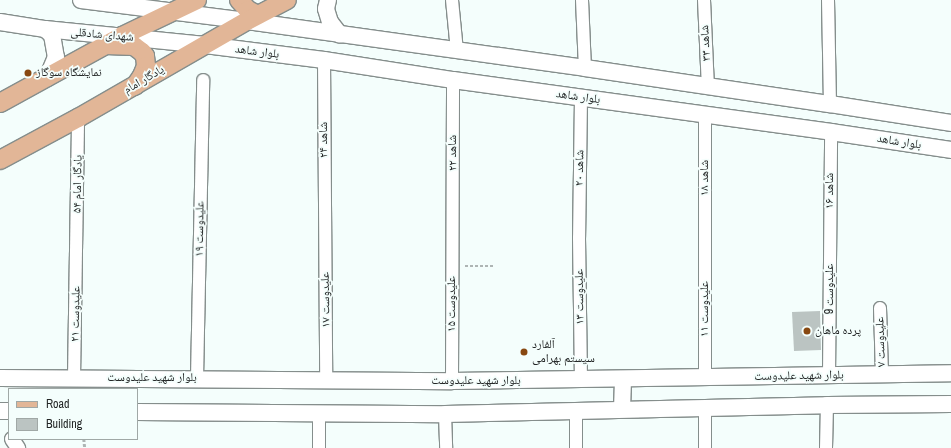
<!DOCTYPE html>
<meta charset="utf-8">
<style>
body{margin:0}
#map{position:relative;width:951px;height:448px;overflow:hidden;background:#f4fefc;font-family:"Archivo Narrow","Noto Naskh Arabic",sans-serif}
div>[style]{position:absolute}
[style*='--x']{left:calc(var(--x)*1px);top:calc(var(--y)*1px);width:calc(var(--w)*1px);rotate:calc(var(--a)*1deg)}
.building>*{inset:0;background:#bbc4c2}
.path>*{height:2.5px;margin-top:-1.25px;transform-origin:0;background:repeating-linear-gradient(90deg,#aeb5b4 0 3px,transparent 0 5px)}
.roads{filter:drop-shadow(1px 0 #858e8c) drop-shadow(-1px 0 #858e8c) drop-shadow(0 1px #858e8c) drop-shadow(0 -1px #858e8c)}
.minor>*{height:12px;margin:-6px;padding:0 6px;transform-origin:6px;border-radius:6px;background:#fff}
.tertiary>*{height:14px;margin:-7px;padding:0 7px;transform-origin:7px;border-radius:7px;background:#fff}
.secondary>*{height:16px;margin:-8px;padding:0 8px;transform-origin:8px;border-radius:8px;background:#fff}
.primary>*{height:18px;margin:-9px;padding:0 9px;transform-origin:9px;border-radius:9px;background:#e2b697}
.dots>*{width:11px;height:11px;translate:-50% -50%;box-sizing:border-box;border:2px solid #f4fefc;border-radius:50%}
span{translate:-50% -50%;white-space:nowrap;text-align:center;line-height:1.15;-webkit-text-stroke:3.5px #f4fefc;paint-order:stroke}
.street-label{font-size:12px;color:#232626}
.poi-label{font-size:12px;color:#232626}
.left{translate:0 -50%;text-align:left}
.legend{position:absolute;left:8px;top:388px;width:130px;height:52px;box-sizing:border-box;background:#f4fefc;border:1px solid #a0a8a6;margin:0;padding:5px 7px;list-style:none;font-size:12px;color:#232626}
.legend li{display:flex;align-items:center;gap:8px;height:20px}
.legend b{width:20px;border:1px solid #a0a8a6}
</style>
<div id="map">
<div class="building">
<div style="clip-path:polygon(820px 311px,821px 350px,794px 351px,792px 312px)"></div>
</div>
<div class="path">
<div style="--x:465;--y:266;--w:30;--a:0"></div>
<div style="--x:84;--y:439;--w:9;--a:84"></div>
</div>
<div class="roads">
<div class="minor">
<div style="--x:452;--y:0;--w:51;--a:84.4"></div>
<div style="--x:582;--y:0;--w:68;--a:87.5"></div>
<div style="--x:704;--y:0;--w:87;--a:87.4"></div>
<div style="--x:828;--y:0;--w:104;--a:88.9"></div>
<div style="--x:324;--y:60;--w:320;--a:89.6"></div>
<div style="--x:581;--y:98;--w:140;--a:90.8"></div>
<div style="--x:579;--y:238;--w:141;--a:89.2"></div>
<div style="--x:705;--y:115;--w:263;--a:90"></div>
<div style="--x:880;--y:308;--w:67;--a:88.3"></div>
<div style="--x:829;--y:376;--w:244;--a:-89.5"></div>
<div style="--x:74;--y:378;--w:260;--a:-89.1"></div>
<div style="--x:197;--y:378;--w:298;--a:-88.8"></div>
<div style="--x:452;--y:381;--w:301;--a:-89.8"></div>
<div style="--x:445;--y:414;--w:34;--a:88"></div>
<div style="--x:319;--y:448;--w:34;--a:-90"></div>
<div style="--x:576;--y:448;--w:38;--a:-90"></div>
<div style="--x:705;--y:448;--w:41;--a:-90"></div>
<div style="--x:826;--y:448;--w:43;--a:-88.7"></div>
</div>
<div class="tertiary">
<div style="--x:12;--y:439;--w:11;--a:56"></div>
</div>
<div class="secondary">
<div style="--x:81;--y:0;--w:167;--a:7.2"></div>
<div style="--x:247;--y:21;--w:341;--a:7.9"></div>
<div style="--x:585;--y:68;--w:248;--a:8.4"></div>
<div style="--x:830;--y:104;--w:122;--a:8.9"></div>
<div style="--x:328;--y:0;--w:9;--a:103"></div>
<div style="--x:326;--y:9;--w:14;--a:73"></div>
<div style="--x:330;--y:22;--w:16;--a:52"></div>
<div style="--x:0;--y:22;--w:46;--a:8.8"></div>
<div style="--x:45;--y:29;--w:161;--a:5.7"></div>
<div style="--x:205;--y:45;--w:120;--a:7.2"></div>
<div style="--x:324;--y:60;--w:131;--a:8.8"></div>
<div style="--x:453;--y:80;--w:382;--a:7.8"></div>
<div style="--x:831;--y:132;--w:121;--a:8.5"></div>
<div style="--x:45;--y:29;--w:9;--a:41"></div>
<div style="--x:52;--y:35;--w:22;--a:80"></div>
<div style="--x:56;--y:57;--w:23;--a:113"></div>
<div style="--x:0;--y:378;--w:452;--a:0.4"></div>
<div style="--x:452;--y:381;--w:499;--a:-0.9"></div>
<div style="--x:622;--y:409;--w:30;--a:-88"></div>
<div style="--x:0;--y:411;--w:9;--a:0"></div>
<div style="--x:137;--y:412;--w:308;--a:0.4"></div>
<div style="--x:445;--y:414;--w:382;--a:-1.3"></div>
<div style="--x:827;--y:405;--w:124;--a:-0.5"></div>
</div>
<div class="primary">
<div style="--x:239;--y:0;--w:13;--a:48"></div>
<div style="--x:248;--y:10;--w:11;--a:27"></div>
<div style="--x:106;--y:45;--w:28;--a:2"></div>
<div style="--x:134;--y:46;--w:10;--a:37"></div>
<div style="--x:142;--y:52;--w:5;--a:53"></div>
<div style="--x:145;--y:56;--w:10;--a:84"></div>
<div style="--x:146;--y:66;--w:11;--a:112"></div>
<div style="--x:142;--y:76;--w:12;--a:125"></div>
<div style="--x:0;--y:103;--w:139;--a:-28.8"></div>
<div style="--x:122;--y:36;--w:83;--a:-25.6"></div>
<div style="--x:0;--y:160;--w:89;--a:-28.3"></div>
<div style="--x:78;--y:118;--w:195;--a:-29.9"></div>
<div style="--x:247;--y:21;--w:45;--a:-27.7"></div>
</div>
</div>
<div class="dots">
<div style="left:28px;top:73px;background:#884811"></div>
<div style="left:807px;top:331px;background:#884811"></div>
<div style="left:524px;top:352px;background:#884811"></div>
</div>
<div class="street-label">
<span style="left:102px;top:35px;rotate:5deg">شهدای شادقلی</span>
<span style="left:706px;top:43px;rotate:-93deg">شاهد ۳۳</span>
<span style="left:257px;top:52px;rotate:7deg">بلوار شاهد</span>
<span style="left:144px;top:80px;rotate:-30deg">یادگار امام</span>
<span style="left:578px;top:97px;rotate:8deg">بلوار شاهد</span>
<span style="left:324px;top:140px;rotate:-90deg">شاهد ۲۴</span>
<span style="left:899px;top:142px;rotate:9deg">بلوار شاهد</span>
<span style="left:453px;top:153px;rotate:-90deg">شاهد ۲۲</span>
<span style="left:580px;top:168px;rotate:-89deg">شاهد ۲۰</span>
<span style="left:705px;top:178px;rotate:-90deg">شاهد ۱۸</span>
<span style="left:78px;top:184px;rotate:-89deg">یادگار امام ۵۴</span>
<span style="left:830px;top:191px;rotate:-90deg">شاهد ۱۶</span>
<span style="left:200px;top:229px;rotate:-89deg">علیدوست ۱۹</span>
<span style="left:830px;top:289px;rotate:-90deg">علیدوست 9</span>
<span style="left:580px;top:297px;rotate:-91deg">علیدوست ۱۳</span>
<span style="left:326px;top:300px;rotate:-91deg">علیدوست ۱۷</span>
<span style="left:452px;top:304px;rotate:-90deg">علیدوست ۱۵</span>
<span style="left:705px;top:309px;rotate:-90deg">علیدوست ۱۱</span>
<span style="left:76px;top:314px;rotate:-89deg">علیدوست ۲۱</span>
<span style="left:881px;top:342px;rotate:-92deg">علیدوست ۷</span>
<span style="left:799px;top:376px;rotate:-1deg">بلوار شهید علیدوست</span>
<span style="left:152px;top:378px">بلوار شهید علیدوست</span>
<span style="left:476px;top:381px">بلوار شهید علیدوست</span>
</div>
<div class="poi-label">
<span class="left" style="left:36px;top:73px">نمایشگاه سوگاز</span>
<span class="left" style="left:815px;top:331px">پرده ماهان</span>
<span class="left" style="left:532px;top:352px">آلفارد<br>سیستم بهرامی</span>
</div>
<ul class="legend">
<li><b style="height:5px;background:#e2b697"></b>Road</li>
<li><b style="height:11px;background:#bbc4c2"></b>Building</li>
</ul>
</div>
